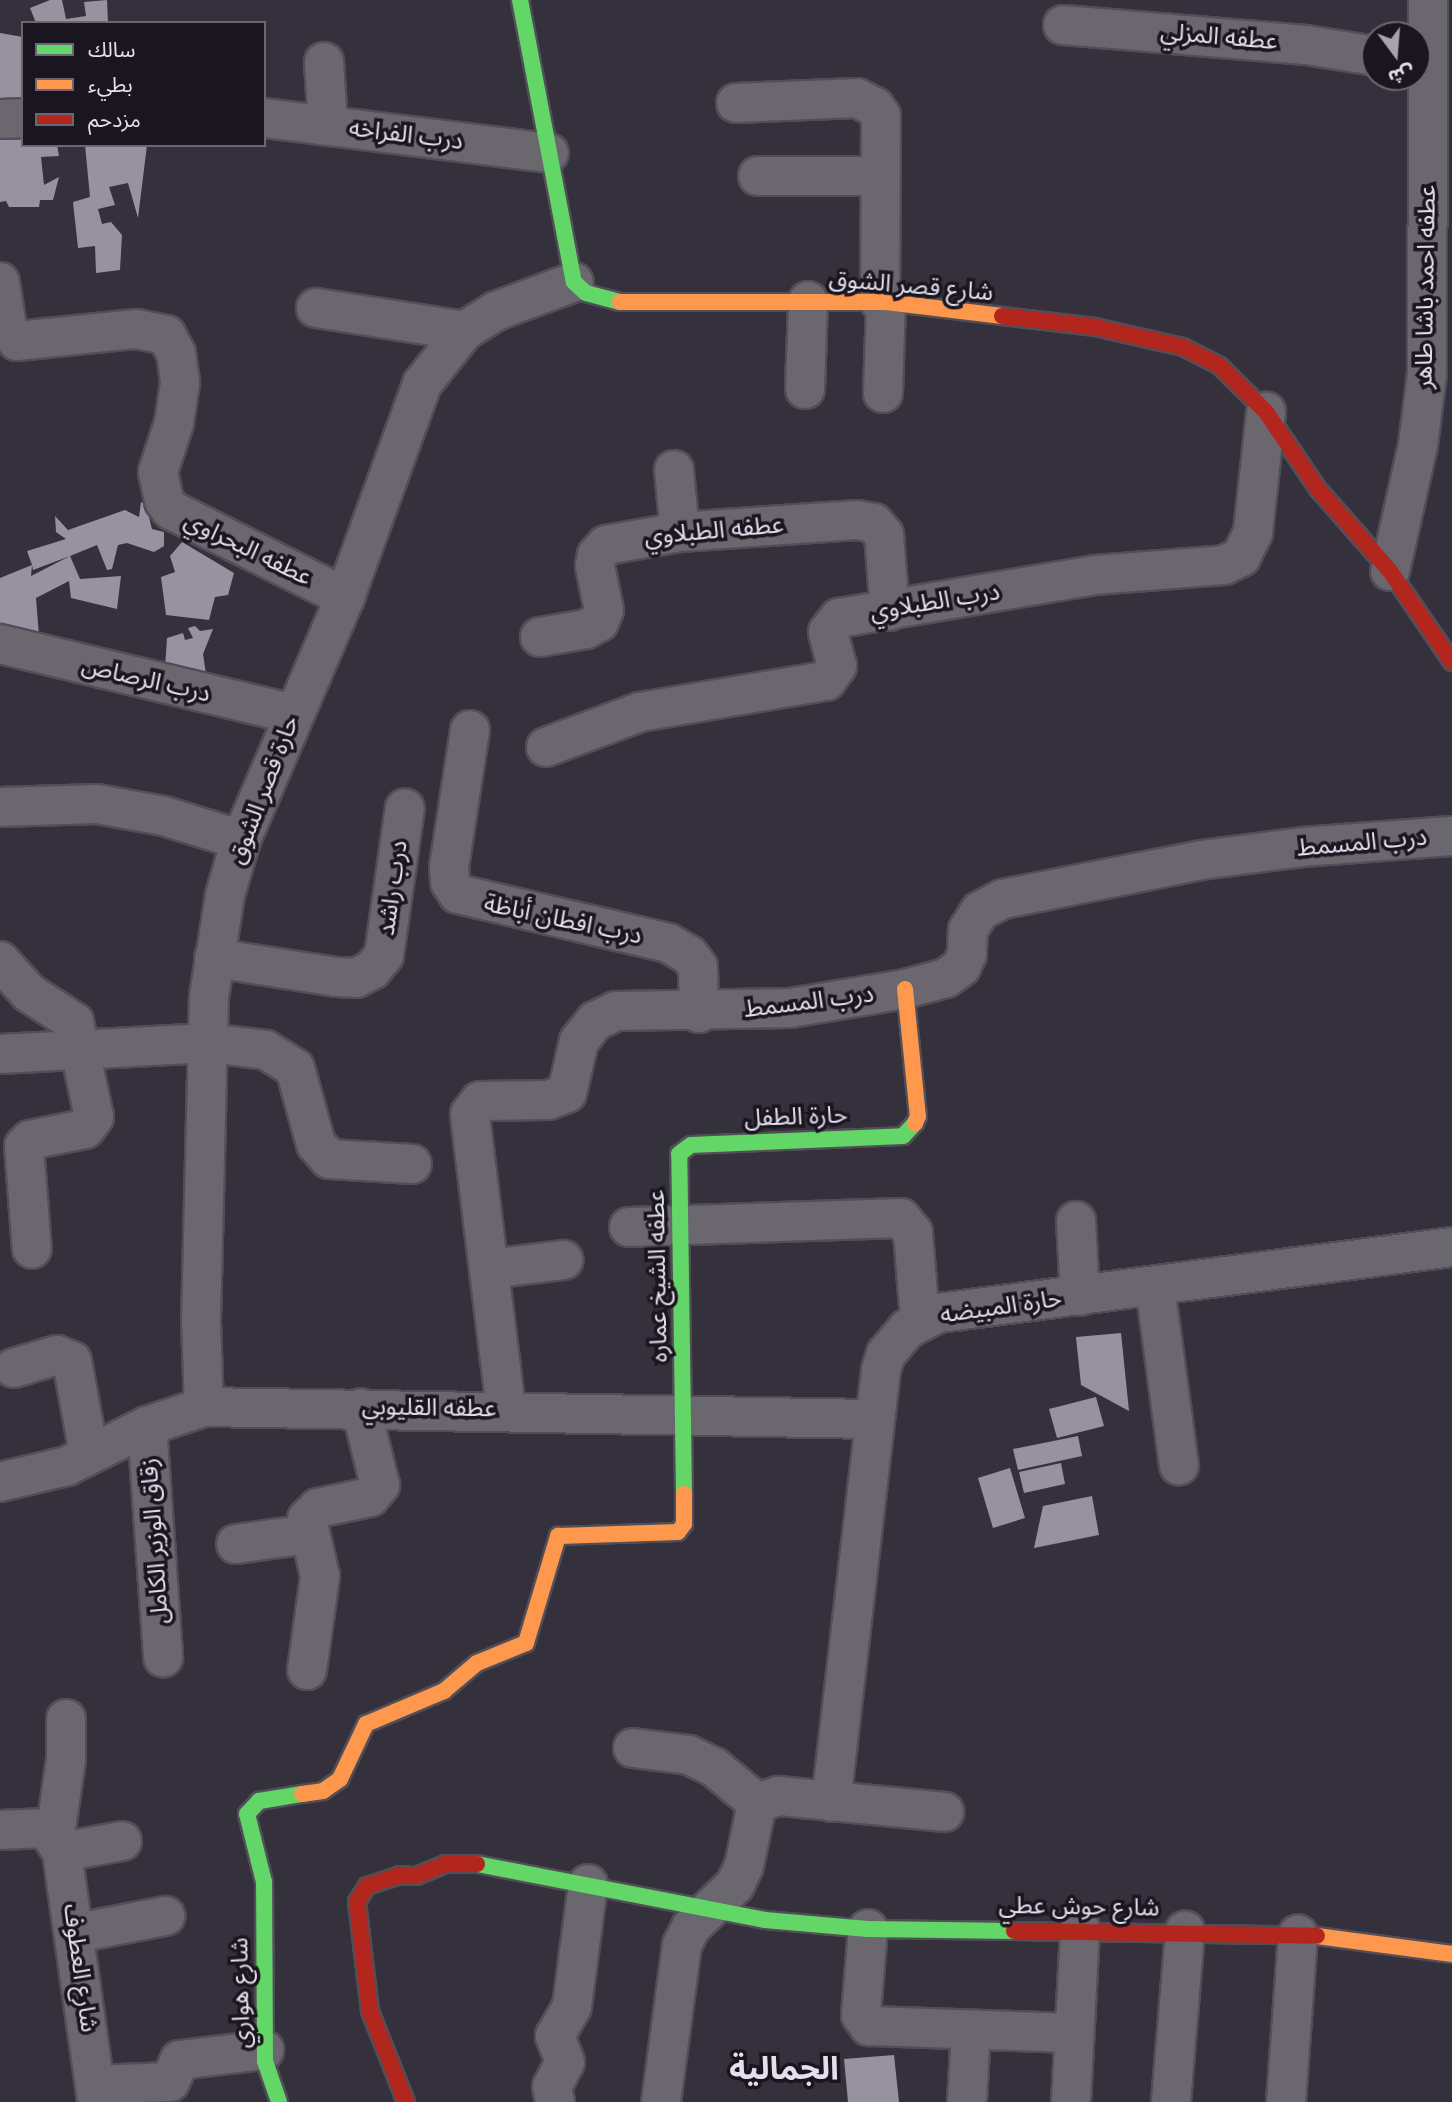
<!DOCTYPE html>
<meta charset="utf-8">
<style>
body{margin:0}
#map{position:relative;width:1452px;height:2102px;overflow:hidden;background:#35313c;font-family:"Fira Sans","Noto Sans Arabic",sans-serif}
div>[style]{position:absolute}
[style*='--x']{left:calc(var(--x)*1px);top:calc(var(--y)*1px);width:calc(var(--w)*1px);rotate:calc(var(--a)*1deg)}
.building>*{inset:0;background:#97929f}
.roads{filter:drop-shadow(2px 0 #524e57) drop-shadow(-2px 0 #524e57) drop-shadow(0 2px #524e57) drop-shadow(0 -2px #524e57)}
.street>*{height:38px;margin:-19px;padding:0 19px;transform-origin:19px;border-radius:19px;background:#6a676e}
.fast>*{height:16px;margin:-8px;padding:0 8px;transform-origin:8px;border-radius:8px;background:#63d668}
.slow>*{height:16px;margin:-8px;padding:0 8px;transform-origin:8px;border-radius:8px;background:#ff974d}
.jam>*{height:16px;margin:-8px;padding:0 8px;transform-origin:8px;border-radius:8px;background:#b3261e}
span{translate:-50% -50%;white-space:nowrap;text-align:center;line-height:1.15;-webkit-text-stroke:7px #1a1620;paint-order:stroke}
.street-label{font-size:24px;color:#e4dfed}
.district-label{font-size:32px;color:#e4dfed;font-weight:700}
.legend{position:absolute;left:21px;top:21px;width:245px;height:126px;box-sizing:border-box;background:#1a1620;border:2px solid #6b6672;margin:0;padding:9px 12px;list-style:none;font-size:21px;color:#e4dfed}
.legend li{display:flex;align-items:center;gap:14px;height:35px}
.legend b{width:35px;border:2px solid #6b6672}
.north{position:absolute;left:1361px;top:21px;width:70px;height:70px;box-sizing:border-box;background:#1a1620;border:2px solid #6b6672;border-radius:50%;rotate:164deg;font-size:19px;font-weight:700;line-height:28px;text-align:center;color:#e4dfed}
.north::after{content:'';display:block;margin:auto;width:24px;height:32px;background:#a7a2af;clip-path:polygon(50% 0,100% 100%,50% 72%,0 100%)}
</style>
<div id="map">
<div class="building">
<div style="clip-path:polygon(50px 0,62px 0,66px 19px,86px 16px,84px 2px,107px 0,108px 23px,36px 23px,30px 8px)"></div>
<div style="clip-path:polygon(0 33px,23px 37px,23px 106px,0 106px)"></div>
<div style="clip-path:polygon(23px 126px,23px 145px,57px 145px,59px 156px,41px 157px,44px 185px,59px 177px,53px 200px,40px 200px,39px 207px,9px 207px,6px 201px,0 202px,0 133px)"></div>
<div style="clip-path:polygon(85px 145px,147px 145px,138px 218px,128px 183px,109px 187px,115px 205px,98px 209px,102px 224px,111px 222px,122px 235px,120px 270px,96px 273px,95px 246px,78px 248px,73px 202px,90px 197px)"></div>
<div style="clip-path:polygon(141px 502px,181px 523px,173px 532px,149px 517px,152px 529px,164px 532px,164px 546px,154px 552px,127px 543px,118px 545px,112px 569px,107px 570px,97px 545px,70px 556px,80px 579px,121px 576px,117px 609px,71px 598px,69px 581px,36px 598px,40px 648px,0 632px,0 578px,32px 565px,31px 576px,70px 556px,33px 570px,32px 565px,27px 551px,66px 539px,56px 532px,55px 516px,68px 530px,125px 510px,139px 517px)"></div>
<div style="clip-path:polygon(182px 542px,234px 573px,228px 595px,215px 597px,209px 620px,166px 615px,161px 577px,175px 572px,170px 556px)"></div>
<div style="clip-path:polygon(195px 626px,200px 631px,213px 629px,203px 654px,206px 674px,165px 668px,167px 638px,183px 633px,185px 640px,193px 638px,188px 628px)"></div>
<div style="clip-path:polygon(1121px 1333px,1129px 1411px,1081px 1385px,1076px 1337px)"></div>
<div style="clip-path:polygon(1096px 1397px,1104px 1426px,1057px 1438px,1049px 1409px)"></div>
<div style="clip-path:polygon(1078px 1436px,1082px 1456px,1018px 1470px,1013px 1449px)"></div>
<div style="clip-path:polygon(1061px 1463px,1065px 1484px,1024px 1493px,1019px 1472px)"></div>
<div style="clip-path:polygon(1010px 1468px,1025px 1518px,993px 1528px,978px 1478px)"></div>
<div style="clip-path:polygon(1092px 1496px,1099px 1535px,1034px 1548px,1043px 1506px)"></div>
<div style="clip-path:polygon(894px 2055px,899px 2102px,848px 2102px,844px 2059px)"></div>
</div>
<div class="roads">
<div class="street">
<div style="--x:1063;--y:25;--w:244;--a:4.7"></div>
<div style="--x:1306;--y:45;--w:70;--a:9.1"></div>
<div style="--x:324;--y:62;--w:64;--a:86.4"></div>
<div style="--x:736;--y:103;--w:121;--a:-2.4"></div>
<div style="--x:857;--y:98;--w:20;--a:27"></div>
<div style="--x:875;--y:107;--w:11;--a:56"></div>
<div style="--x:881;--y:116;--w:186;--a:90.3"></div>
<div style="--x:264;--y:118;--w:287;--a:7"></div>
<div style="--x:0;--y:119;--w:23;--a:-2"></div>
<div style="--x:758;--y:176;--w:120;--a:0"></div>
<div style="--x:0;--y:282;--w:47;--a:81.3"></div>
<div style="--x:7;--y:328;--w:16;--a:52"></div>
<div style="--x:17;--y:341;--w:120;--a:-5.8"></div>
<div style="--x:136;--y:329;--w:31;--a:11"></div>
<div style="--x:166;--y:335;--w:21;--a:61"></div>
<div style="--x:176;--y:353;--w:30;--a:82"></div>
<div style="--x:180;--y:383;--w:40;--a:98.5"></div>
<div style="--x:174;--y:423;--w:52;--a:108.1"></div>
<div style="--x:158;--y:472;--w:30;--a:78"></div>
<div style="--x:164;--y:501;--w:11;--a:52"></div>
<div style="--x:171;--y:510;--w:195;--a:26.6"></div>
<div style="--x:316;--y:308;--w:150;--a:8.8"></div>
<div style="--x:805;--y:389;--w:88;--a:-88"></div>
<div style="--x:883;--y:393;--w:91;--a:-88.1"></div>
<div style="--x:674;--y:470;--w:62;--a:84.5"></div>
<div style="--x:1390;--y:571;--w:129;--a:-77.5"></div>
<div style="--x:1418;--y:445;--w:72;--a:-82.8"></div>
<div style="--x:1427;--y:374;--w:374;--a:-89.8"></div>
<div style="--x:540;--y:637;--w:47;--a:-9.9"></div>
<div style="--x:586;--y:629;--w:15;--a:-28"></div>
<div style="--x:599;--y:622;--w:13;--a:-67"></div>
<div style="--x:604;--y:610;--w:45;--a:-101.6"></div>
<div style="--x:595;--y:566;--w:11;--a:-80"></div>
<div style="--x:597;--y:555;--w:13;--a:-48"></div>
<div style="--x:606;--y:545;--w:75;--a:-10"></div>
<div style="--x:680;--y:532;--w:177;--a:-3.9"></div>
<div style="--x:857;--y:520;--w:17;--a:10"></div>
<div style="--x:874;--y:523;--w:16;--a:50"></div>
<div style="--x:884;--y:535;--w:76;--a:85.5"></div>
<div style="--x:0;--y:644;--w:301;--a:13.4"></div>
<div style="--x:470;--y:730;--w:139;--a:98.7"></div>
<div style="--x:449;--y:867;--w:15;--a:86"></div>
<div style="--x:450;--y:882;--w:14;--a:56"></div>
<div style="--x:458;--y:894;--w:216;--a:13.1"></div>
<div style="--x:668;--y:943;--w:24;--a:30"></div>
<div style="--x:689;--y:955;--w:15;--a:53"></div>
<div style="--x:698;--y:967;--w:46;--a:88.8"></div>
<div style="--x:546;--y:747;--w:100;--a:-20.4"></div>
<div style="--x:640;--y:712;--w:189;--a:-9.5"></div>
<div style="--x:826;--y:681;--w:19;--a:-54"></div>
<div style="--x:837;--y:666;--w:35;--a:-105"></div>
<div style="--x:828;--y:632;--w:18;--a:-52"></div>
<div style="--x:839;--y:618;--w:260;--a:-9.5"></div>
<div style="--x:1095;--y:575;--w:129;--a:-4.4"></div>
<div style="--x:1224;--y:565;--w:19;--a:-25"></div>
<div style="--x:1241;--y:557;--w:28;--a:-64"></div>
<div style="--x:1253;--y:532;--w:121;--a:-83.8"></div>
<div style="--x:0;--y:807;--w:97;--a:-1.8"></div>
<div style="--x:97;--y:804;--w:68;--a:10.2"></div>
<div style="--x:164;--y:816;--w:81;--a:17.3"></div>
<div style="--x:214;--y:958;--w:124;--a:8.8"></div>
<div style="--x:337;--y:977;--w:19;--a:3"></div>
<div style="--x:356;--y:978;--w:18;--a:-27"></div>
<div style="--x:372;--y:970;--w:19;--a:-51"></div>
<div style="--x:384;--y:955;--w:148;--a:-81.9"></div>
<div style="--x:0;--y:961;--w:43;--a:47.8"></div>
<div style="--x:29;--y:993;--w:54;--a:32.8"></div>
<div style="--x:74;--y:1022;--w:97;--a:78.1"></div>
<div style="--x:94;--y:1117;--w:15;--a:127"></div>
<div style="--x:85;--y:1129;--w:56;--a:168.7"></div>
<div style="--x:30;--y:1140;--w:8;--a:135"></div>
<div style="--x:24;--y:1146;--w:103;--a:85.6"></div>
<div style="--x:0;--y:1054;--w:209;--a:-3"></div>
<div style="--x:209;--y:1043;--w:57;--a:7"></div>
<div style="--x:266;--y:1050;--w:34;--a:32"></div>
<div style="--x:295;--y:1068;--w:79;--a:74.6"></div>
<div style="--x:316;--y:1144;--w:20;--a:49"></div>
<div style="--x:329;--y:1159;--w:83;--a:3.4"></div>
<div style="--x:1076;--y:1221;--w:75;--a:86.9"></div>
<div style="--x:629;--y:1227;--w:272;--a:-1.9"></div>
<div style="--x:901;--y:1218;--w:19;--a:51"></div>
<div style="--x:913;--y:1233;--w:87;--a:85.4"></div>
<div style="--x:489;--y:1269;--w:75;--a:-6.9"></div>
<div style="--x:1155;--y:1286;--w:181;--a:82.4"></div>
<div style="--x:14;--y:1368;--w:45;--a:-16.8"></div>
<div style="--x:57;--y:1355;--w:16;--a:22"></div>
<div style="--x:72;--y:1361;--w:95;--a:79.6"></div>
<div style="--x:204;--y:1407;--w:86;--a:-92"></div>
<div style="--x:201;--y:1321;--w:324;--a:-88.6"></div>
<div style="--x:209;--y:997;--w:103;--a:-81.1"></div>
<div style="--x:225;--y:895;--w:57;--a:-73.8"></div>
<div style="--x:241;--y:840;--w:264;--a:-66.8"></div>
<div style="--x:345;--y:597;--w:226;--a:-70.1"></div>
<div style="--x:422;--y:384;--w:68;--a:-51.6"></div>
<div style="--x:464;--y:331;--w:38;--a:-32"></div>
<div style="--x:496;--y:311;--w:83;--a:-20.4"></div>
<div style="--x:506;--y:1409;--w:297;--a:-97"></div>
<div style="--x:470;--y:1114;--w:16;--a:-52"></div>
<div style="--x:480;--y:1101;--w:68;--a:-0.8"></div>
<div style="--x:548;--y:1100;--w:20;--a:-20"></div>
<div style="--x:567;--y:1093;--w:53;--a:-77"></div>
<div style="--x:579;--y:1041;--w:26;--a:-51"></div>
<div style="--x:595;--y:1021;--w:23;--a:-25"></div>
<div style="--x:616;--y:1011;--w:174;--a:-1"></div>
<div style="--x:790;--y:1008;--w:117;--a:-9.4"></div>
<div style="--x:905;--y:989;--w:42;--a:-15"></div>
<div style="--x:946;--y:978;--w:19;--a:-36"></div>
<div style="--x:961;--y:967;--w:14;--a:-65"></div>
<div style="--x:967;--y:954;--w:24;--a:-88"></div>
<div style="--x:968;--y:930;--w:22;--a:-58"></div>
<div style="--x:980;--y:911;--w:26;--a:-28"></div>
<div style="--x:1003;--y:899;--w:202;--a:-11.1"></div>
<div style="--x:1201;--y:860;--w:102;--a:-7.3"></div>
<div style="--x:1302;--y:847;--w:150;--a:-4.2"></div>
<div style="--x:147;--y:1426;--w:232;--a:86"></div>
<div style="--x:0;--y:1482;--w:69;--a:-13.4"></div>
<div style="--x:67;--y:1466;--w:89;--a:-26.6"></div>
<div style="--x:147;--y:1426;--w:60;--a:-18.4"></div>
<div style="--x:204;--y:1407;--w:669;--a:1.03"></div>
<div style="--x:236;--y:1544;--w:73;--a:-7.9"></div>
<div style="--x:307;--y:1670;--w:95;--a:-82.1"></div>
<div style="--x:320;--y:1576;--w:58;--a:-102.8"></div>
<div style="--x:307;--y:1519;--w:16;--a:-45"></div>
<div style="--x:318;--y:1508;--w:53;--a:-11.9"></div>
<div style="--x:370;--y:1497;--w:16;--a:-50"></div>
<div style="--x:380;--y:1485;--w:79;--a:-103.9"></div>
<div style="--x:633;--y:1748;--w:56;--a:7.1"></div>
<div style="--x:689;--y:1755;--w:28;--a:26"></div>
<div style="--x:714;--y:1767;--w:56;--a:39.9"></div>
<div style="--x:831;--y:1802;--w:435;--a:-83.4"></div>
<div style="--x:881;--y:1370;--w:17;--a:-73"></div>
<div style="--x:886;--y:1354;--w:33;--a:-50"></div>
<div style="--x:907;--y:1329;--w:36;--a:-27"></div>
<div style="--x:939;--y:1313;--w:517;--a:-7.33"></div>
<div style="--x:0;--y:1830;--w:46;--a:-2.5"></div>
<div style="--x:46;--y:1828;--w:29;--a:56"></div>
<div style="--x:62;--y:1852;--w:252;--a:82"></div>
<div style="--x:55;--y:1835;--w:76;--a:-81.7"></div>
<div style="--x:66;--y:1760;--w:41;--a:-90"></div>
<div style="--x:62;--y:1852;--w:61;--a:-10.4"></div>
<div style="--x:868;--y:1929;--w:86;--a:94.7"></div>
<div style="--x:861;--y:2015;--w:14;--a:54"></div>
<div style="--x:869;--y:2026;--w:204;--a:2"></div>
<div style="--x:76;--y:1933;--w:91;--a:-10.8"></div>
<div style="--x:95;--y:2085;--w:75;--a:-2.3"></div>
<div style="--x:170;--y:2082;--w:24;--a:-66"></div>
<div style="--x:180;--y:2060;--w:85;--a:-6.8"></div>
<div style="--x:555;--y:2102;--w:15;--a:-101"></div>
<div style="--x:552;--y:2087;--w:28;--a:-63"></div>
<div style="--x:565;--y:2062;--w:28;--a:-111"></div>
<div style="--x:555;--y:2036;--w:34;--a:-60"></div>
<div style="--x:572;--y:2006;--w:123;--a:-82.5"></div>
<div style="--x:661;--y:2102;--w:158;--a:-82.4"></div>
<div style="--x:682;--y:1945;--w:20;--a:-63"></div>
<div style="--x:691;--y:1927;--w:61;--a:-43.7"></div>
<div style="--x:735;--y:1885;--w:21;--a:-65"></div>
<div style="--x:744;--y:1866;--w:64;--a:-78.3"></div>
<div style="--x:757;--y:1803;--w:23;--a:-18"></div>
<div style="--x:779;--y:1796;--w:166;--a:5.5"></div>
<div style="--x:967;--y:2102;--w:72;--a:-86.8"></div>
<div style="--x:1071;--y:2102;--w:174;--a:-87"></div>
<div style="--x:1171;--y:2102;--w:172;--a:-85.3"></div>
<div style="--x:1286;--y:2102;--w:168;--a:-85.9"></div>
</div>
<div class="fast">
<div style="--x:520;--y:0;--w:287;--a:79.2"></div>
<div style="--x:574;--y:282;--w:16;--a:43"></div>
<div style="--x:586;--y:293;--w:35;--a:15"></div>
<div style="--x:684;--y:1494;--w:340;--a:-90.8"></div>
<div style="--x:679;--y:1154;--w:15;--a:-37"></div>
<div style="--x:691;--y:1145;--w:212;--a:-2.4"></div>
<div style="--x:903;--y:1136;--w:18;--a:-47"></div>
<div style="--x:477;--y:1864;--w:293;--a:11"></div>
<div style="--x:765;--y:1920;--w:103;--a:5"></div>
<div style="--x:868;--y:1929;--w:146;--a:0.8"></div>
<div style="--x:279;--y:2102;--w:43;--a:-108.9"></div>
<div style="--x:265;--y:2061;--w:179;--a:-90.3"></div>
<div style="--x:264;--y:1882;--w:70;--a:-104"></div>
<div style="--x:247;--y:1814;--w:18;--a:-47"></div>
<div style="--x:259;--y:1801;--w:44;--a:-9.2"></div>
</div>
<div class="slow">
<div style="--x:620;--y:302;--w:266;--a:0"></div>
<div style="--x:886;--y:302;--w:117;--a:6.9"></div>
<div style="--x:905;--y:989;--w:128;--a:84.2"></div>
<div style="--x:918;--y:1116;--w:8;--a:113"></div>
<div style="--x:302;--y:1794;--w:21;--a:-8"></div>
<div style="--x:323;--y:1791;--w:21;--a:-35"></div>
<div style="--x:340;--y:1779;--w:61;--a:-64.7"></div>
<div style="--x:366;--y:1724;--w:85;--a:-22.9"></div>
<div style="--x:444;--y:1691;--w:43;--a:-40.3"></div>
<div style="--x:477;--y:1663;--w:53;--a:-22.2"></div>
<div style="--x:526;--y:1643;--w:112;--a:-73.3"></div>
<div style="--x:558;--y:1536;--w:120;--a:-1.9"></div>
<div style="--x:678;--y:1532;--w:10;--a:-53"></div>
<div style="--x:684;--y:1524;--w:30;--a:-90"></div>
<div style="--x:1317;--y:1936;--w:136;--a:7.6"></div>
</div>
<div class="jam">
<div style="--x:1002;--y:316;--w:94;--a:6.7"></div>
<div style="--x:1095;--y:327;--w:90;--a:12.8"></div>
<div style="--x:1183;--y:347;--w:42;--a:27.2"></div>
<div style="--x:1220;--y:366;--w:65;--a:45"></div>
<div style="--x:1266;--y:412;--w:93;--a:56"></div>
<div style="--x:1318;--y:489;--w:109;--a:48.7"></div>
<div style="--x:1390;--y:571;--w:110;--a:55.7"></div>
<div style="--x:1014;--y:1931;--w:303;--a:0.9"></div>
<div style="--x:406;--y:2102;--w:98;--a:-111.6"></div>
<div style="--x:370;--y:2011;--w:110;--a:-96.8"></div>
<div style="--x:357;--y:1902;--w:19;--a:-58"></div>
<div style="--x:367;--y:1886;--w:35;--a:-18"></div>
<div style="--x:400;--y:1875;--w:16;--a:4"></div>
<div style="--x:416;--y:1876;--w:32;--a:-22"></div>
<div style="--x:446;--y:1864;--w:31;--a:0"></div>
</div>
</div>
<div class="street-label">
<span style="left:1219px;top:37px;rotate:5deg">عطفه المزلي</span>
<span style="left:406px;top:135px;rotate:7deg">درب الفراخه</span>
<span style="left:911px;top:286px;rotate:5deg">شارع قصر الشوق</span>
<span style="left:1426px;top:287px;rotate:-89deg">عطفه احمد باشا طاهر</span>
<span style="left:714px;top:531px;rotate:-5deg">عطفه الطبلاوي</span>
<span style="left:248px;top:549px;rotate:26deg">عطفه البحراوي</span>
<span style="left:935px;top:602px;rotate:-9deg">درب الطبلاوي</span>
<span style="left:146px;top:680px;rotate:13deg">درب الرصاص</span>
<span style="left:264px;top:790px;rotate:-69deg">حارة قصر الشوق</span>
<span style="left:1362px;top:843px;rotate:-5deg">درب المسمط</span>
<span style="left:393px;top:888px;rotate:-82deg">درب راشد</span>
<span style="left:563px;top:920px;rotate:12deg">درب افطان أباظة</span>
<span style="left:809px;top:1002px;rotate:-7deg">درب المسمط</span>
<span style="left:796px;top:1117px;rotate:-2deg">حارة الطفل</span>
<span style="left:658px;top:1276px;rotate:-91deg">عطفه الشيخ عماره</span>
<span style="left:1001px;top:1307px;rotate:-8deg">حارة المبيضه</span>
<span style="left:429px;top:1408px;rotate:1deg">عطفه القليوبي</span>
<span style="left:155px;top:1541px;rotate:-94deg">زقاق الوزير الكامل</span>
<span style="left:1079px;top:1907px;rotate:1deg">شارع حوش عطي</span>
<span style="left:80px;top:1968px;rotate:82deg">شارع العطوف</span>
<span style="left:241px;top:1993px;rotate:-91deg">شارع هواري</span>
</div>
<div class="district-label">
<span style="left:784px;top:2068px">الجمالية</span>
</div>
<ul class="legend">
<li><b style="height:9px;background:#63d668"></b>سالك</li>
<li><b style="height:9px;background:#ff974d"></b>بطيء</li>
<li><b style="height:9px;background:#b3261e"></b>مزدحم</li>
</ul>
<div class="north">ش</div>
</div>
